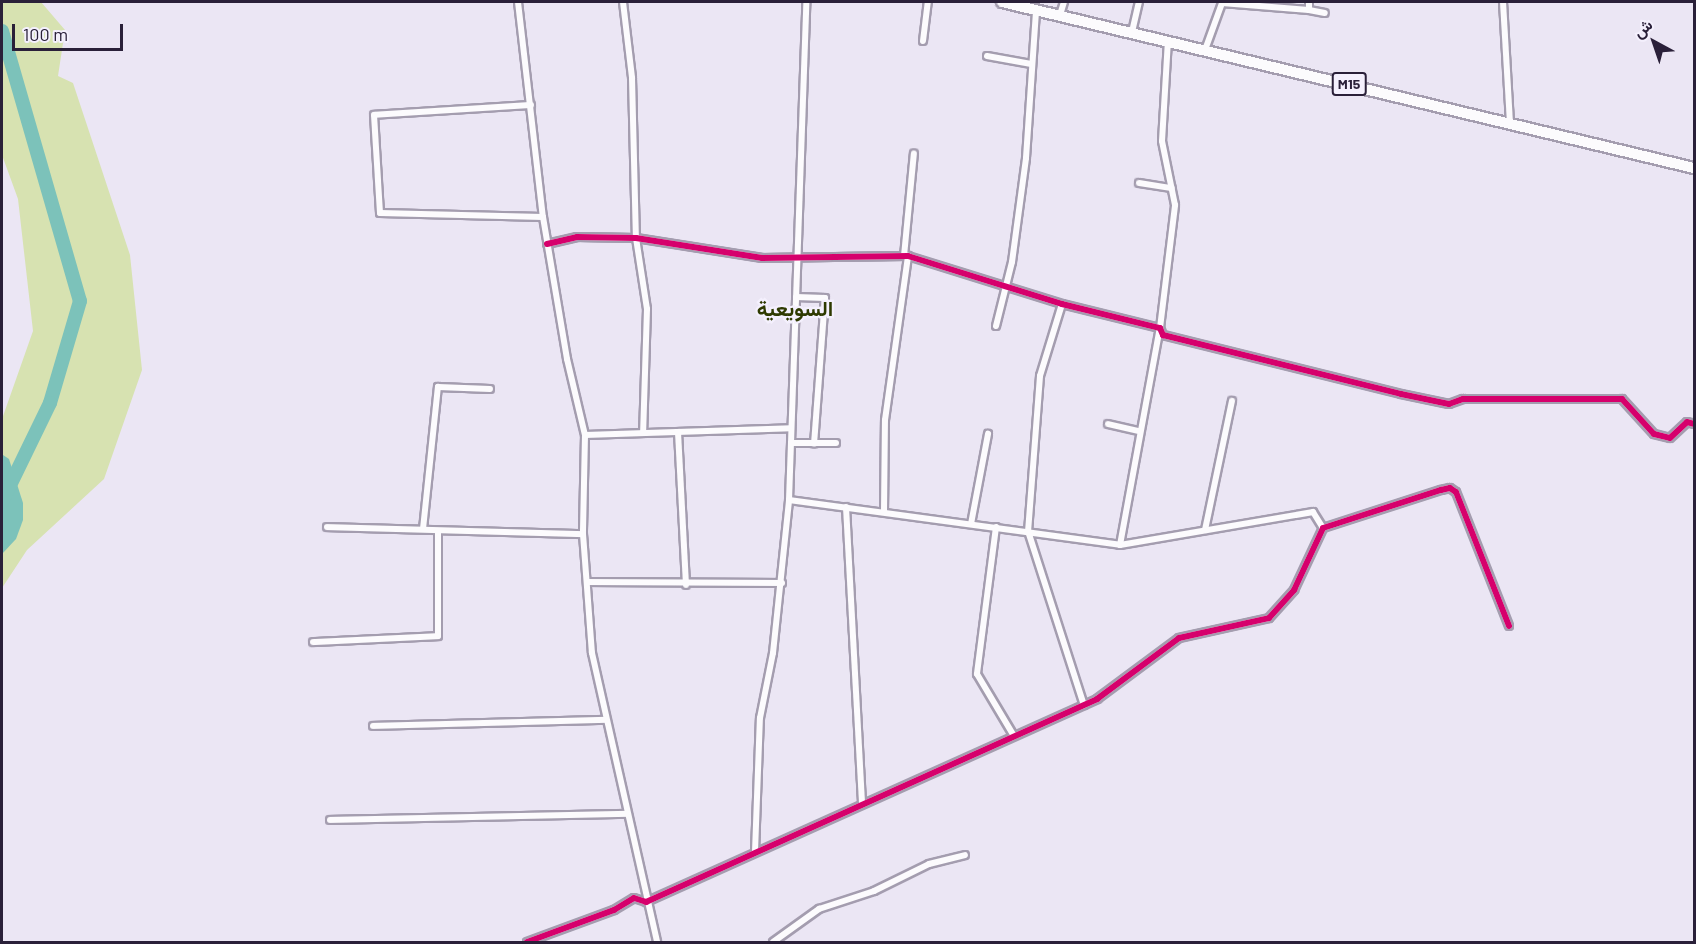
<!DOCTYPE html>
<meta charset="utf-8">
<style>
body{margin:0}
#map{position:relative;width:1696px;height:944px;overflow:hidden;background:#ebe6f4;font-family:Barlow,Vazirmatn,sans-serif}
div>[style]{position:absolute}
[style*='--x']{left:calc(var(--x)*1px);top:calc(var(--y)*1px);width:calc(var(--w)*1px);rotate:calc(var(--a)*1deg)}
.green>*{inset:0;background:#d7e2b1}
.water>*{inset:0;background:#7cc2ba}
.river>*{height:14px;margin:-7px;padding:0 7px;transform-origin:7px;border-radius:7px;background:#7cc2ba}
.roads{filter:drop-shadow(2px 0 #a49daf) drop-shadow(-2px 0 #a49daf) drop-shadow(0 2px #a49daf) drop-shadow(0 -2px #a49daf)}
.minor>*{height:6px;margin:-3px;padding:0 3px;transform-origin:3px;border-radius:3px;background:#fcfbfd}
.trunk>*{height:10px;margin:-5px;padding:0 5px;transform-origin:5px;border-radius:5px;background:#fcfbfd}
.cycleway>*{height:6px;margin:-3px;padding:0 3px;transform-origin:3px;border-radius:3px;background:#d6006c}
span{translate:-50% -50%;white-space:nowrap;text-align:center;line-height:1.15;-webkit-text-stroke:4.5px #f4f0fd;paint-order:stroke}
.shield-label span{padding:2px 4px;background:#f4f0fd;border:2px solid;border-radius:4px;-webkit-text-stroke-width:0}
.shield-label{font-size:14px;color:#2a2039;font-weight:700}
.district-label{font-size:21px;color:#2e3a00;font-weight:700}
.frame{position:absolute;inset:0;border:3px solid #2a2039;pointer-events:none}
.north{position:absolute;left:1624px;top:12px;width:60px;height:60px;-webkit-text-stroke:4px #f4f0fd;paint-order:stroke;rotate:320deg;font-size:16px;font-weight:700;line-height:24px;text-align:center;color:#2a2039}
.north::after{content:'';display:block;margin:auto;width:21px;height:27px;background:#2a2039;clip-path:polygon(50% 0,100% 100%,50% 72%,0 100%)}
.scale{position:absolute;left:12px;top:24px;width:111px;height:27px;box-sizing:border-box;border:3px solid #2a2039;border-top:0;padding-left:8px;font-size:18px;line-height:21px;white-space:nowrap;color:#2a2039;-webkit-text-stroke:4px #f4f0fd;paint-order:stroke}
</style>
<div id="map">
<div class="green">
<div style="clip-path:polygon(2px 2px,41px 2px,65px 30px,58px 76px,73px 83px,130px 255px,142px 370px,104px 479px,27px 550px,2px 588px,2px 419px,33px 331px,18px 199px,2px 155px)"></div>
</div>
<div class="water">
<div style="clip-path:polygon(3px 455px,9px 459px,23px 503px,23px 520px,16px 539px,2px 554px)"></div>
</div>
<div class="river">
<div style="--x:2;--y:31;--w:281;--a:73.9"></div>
<div style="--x:80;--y:301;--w:106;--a:106.4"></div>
<div style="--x:50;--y:403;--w:110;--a:115.9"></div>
</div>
<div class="roads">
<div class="minor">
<div style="--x:518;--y:2;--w:216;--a:83.4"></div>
<div style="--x:543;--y:217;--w:144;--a:80.4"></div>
<div style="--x:567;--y:359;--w:78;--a:76.7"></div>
<div style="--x:585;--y:435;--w:99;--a:91.2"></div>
<div style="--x:583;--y:534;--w:119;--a:85.7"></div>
<div style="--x:592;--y:653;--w:296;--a:77.3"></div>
<div style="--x:623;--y:2;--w:77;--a:83.2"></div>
<div style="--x:632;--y:78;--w:160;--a:88.6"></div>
<div style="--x:636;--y:238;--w:72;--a:81.2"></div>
<div style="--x:647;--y:309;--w:124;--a:91.8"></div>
<div style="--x:1503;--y:2;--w:120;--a:86.7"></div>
<div style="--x:1309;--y:10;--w:16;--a:11"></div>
<div style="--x:1060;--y:15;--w:14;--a:-73"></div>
<div style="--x:1132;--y:32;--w:31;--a:-77"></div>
<div style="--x:923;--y:41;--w:39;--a:-83"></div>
<div style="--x:1205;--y:50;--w:50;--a:-70.1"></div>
<div style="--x:1222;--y:3;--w:87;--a:4.6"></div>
<div style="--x:1309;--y:10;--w:8;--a:-90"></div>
<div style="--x:987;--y:56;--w:45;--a:10.3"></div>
<div style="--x:531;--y:105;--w:157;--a:176.4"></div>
<div style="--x:374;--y:115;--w:98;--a:86.5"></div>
<div style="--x:380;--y:213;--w:163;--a:1.4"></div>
<div style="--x:1139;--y:183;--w:33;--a:9"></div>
<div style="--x:547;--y:244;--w:31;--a:-13"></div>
<div style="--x:577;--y:237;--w:59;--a:1"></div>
<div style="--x:636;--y:238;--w:128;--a:9"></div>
<div style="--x:762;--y:258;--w:146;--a:-0.8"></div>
<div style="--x:908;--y:256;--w:161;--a:17.3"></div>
<div style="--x:1062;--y:304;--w:101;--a:13.8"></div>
<div style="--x:1160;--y:328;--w:8;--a:67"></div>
<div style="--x:1163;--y:335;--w:245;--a:13.9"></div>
<div style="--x:1401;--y:394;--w:49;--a:11.8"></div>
<div style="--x:1449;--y:404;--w:15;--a:-20"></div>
<div style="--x:1463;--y:399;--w:159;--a:0"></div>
<div style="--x:1622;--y:399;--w:47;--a:47.6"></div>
<div style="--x:1654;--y:434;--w:16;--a:14"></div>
<div style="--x:1670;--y:438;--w:23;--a:-43"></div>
<div style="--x:1687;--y:422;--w:7;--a:16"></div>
<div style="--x:904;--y:256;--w:103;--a:-84.5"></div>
<div style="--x:796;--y:297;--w:29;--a:2"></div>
<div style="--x:825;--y:298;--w:146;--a:94.3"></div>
<div style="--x:1062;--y:304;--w:75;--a:107"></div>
<div style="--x:1040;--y:376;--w:155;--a:94.4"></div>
<div style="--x:1028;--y:531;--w:183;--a:72.2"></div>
<div style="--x:996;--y:326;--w:66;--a:-76"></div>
<div style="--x:1012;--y:262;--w:105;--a:-82.3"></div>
<div style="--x:1026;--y:158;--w:148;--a:-86.1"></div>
<div style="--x:1108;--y:424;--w:31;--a:13"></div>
<div style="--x:678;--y:432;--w:153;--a:87"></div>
<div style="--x:585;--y:435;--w:206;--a:-1.9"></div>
<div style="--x:791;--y:443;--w:45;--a:0"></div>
<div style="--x:789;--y:500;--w:334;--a:7.7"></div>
<div style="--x:1120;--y:545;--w:196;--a:-9.7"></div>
<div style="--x:1313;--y:512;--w:19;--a:58"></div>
<div style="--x:846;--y:507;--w:297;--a:86.9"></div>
<div style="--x:884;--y:512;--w:92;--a:-89.4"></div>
<div style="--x:885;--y:420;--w:166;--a:-82"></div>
<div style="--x:971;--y:524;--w:92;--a:-79.3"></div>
<div style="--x:327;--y:527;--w:256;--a:1.6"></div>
<div style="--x:996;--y:527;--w:148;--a:97.4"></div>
<div style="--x:977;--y:674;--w:72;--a:59.2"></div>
<div style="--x:423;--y:529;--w:143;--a:-84"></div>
<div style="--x:438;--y:387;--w:52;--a:2.2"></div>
<div style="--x:1205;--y:530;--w:132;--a:-78.2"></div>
<div style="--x:1120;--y:545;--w:221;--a:-79.6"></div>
<div style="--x:1160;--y:328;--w:124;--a:-83"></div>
<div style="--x:1175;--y:205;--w:65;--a:-101.5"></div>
<div style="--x:1162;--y:141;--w:100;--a:-86.6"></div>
<div style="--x:587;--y:582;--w:195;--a:0.3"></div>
<div style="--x:313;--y:642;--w:125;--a:-2.7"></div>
<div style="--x:438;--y:636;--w:103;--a:-90"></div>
<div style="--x:373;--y:726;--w:232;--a:-1.5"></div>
<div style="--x:330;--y:820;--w:297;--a:-1.2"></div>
<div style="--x:755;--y:852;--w:134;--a:-87.9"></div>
<div style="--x:760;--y:718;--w:66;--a:-78.7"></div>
<div style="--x:773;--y:653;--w:154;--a:-84"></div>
<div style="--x:789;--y:500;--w:498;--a:-88"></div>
<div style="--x:527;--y:942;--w:93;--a:-20.2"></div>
<div style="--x:614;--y:910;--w:23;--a:-31"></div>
<div style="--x:634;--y:898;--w:13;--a:18"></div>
<div style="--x:646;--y:902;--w:495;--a:-24.2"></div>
<div style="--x:1097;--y:699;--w:102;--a:-36.6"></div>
<div style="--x:1179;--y:638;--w:92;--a:-12.5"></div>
<div style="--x:1269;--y:618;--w:38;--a:-48"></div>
<div style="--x:1294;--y:590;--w:68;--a:-64.9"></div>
<div style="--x:1323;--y:528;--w:124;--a:-17.9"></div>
<div style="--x:1441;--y:490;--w:9;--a:-13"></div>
<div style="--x:1450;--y:488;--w:7;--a:34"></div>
<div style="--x:1456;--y:492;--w:144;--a:68.4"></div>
<div style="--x:773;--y:942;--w:57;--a:-35.7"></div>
<div style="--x:819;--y:909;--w:58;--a:-18.1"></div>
<div style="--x:874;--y:891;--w:61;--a:-26.1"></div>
<div style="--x:929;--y:864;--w:37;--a:-14"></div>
</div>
<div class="trunk">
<div style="--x:1002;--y:2;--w:712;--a:13.49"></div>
</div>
</div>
<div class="cycleway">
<div style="--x:547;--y:244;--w:31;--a:-13"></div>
<div style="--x:577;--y:237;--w:59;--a:1"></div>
<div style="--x:636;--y:238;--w:128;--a:9"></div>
<div style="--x:762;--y:258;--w:146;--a:-0.8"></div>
<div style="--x:908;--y:256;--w:161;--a:17.3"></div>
<div style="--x:1062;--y:304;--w:101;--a:13.8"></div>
<div style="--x:1160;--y:328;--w:8;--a:67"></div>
<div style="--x:1163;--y:335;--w:245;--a:13.9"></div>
<div style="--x:1401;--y:394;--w:49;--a:11.8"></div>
<div style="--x:1449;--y:404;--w:15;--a:-20"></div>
<div style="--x:1463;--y:399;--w:159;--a:0"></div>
<div style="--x:1622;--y:399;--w:47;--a:47.6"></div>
<div style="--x:1654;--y:434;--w:16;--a:14"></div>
<div style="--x:1670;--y:438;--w:23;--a:-43"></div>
<div style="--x:1687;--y:422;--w:7;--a:16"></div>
<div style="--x:527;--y:942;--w:93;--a:-20.2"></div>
<div style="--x:614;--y:910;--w:23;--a:-31"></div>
<div style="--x:634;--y:898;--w:13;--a:18"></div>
<div style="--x:646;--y:902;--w:495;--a:-24.2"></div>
<div style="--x:1097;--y:699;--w:102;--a:-36.6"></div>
<div style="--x:1179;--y:638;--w:92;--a:-12.5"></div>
<div style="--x:1269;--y:618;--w:38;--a:-48"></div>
<div style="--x:1294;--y:590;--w:68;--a:-64.9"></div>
<div style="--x:1323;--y:528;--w:124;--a:-17.9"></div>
<div style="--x:1441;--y:490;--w:9;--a:-13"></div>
<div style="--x:1450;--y:488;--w:7;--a:34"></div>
<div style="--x:1456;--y:492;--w:144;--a:68.4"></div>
</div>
<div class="shield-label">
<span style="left:1349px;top:84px">M15</span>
</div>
<div class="district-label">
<span style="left:795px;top:308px">السويعية</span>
</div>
<div class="frame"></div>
<div class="north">ش</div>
<div class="scale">100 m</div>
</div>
